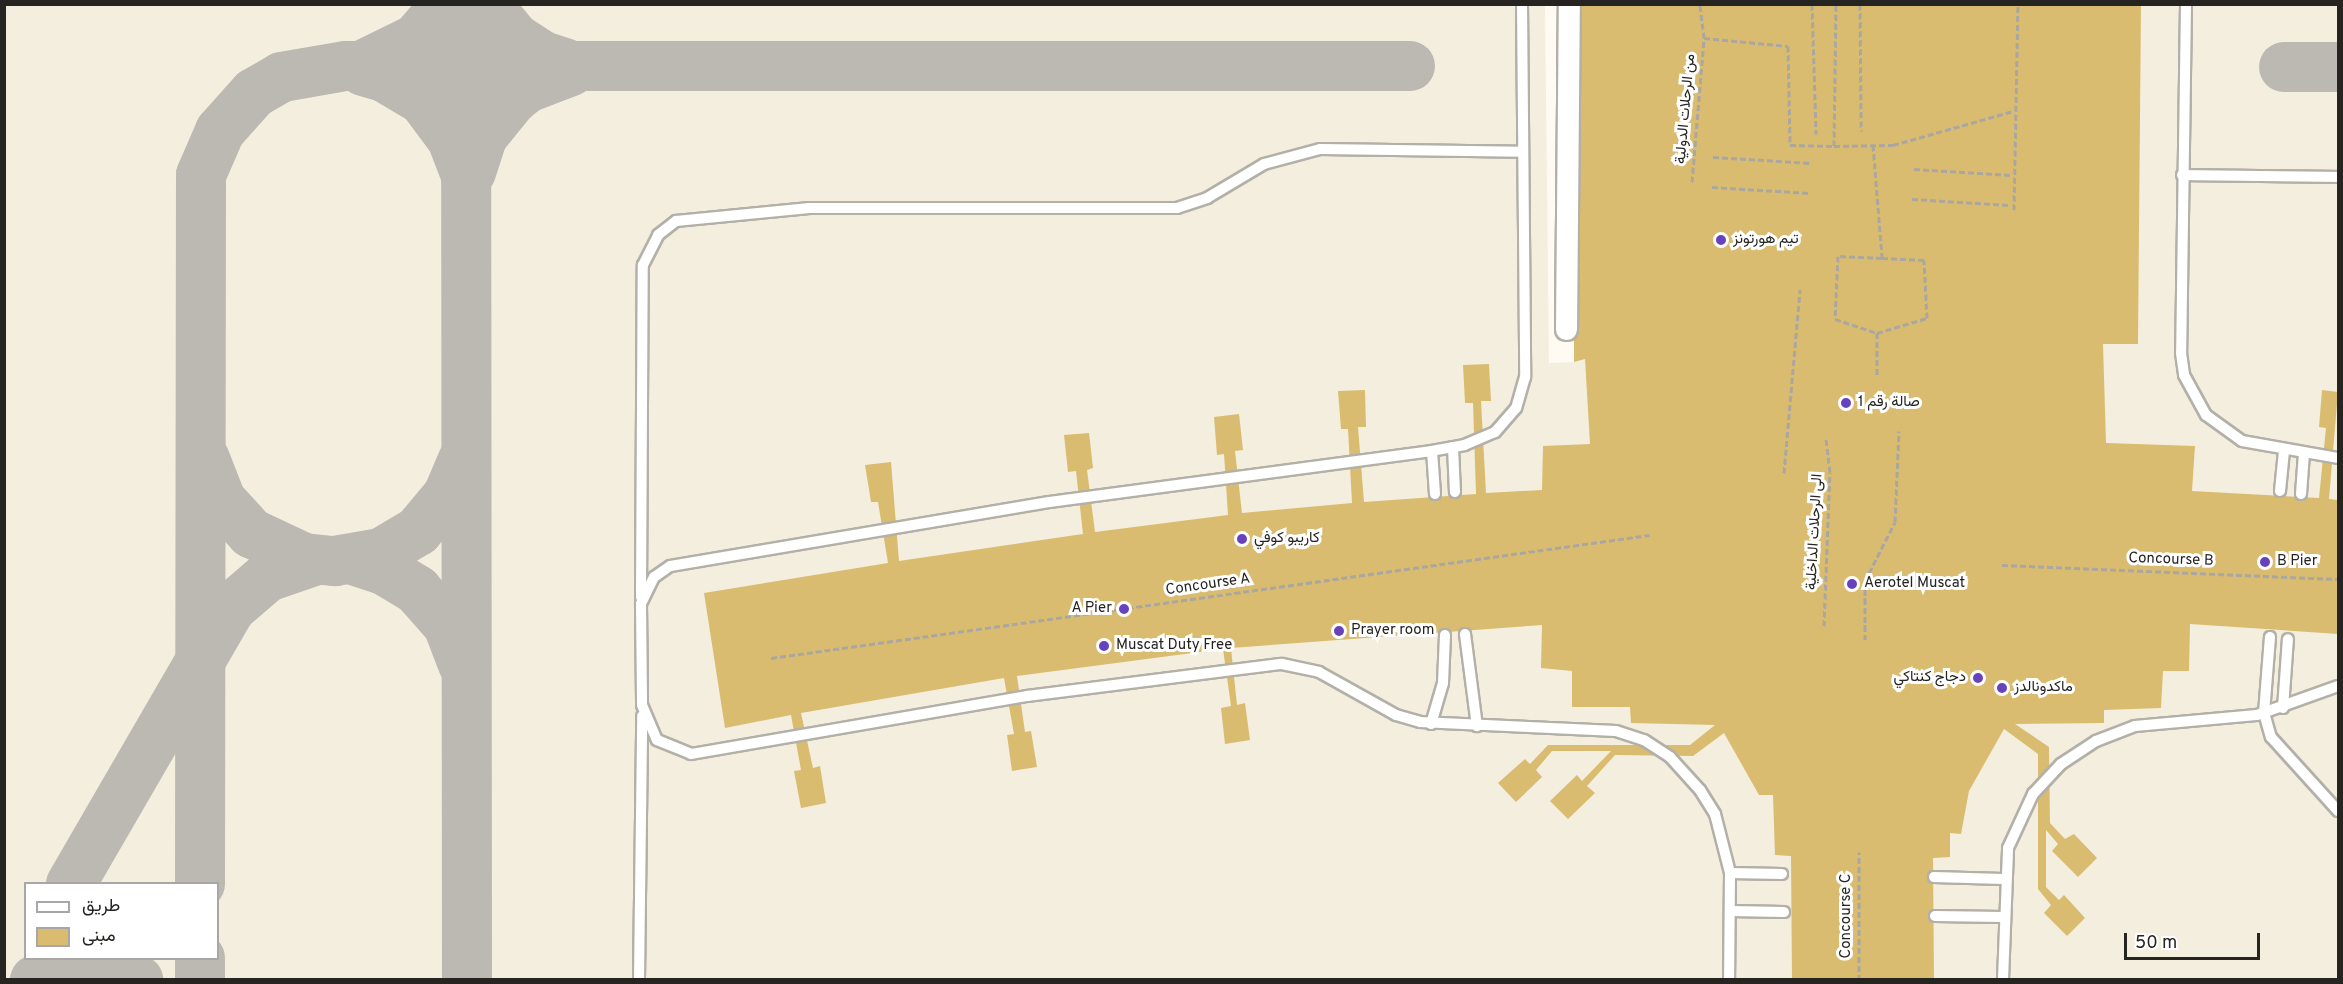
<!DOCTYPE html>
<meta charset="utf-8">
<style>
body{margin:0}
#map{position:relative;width:2343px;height:984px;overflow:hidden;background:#fffbf3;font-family:Overpass,Vazirmatn,sans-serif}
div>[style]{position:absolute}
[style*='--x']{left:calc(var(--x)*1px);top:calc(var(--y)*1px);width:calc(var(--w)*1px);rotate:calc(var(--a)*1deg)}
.built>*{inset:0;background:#f4eede}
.taxiway>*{height:50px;margin:-25px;padding:0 25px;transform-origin:25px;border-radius:25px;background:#bcb8b2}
.building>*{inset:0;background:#d9bc6f}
.path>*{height:3px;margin-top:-1.5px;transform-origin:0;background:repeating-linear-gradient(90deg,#aaa7a1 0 6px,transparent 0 9px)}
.roads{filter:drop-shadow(2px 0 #b3b0a8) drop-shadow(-2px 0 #b3b0a8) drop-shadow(0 2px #b3b0a8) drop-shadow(0 -2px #b3b0a8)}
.lane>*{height:10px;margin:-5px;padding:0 5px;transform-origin:5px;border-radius:5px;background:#fff}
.street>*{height:21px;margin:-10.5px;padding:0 10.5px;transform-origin:10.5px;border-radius:10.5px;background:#fff}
.dots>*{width:16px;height:16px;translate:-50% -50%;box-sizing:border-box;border:3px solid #fff;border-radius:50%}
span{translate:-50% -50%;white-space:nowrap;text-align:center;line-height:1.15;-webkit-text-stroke:6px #fff;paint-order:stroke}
.street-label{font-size:15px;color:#252421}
.poi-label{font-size:15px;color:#252421}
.left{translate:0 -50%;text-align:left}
.right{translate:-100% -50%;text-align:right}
.frame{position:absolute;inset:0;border:6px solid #252421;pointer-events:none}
.legend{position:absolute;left:24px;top:882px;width:195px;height:78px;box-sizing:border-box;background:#fff;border:2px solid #a8a7a6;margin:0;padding:8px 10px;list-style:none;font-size:18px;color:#252421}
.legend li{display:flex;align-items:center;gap:12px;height:30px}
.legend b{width:30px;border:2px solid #a8a7a6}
.scale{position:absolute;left:2124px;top:933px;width:136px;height:27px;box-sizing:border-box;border:3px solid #252421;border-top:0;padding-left:8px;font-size:18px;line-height:21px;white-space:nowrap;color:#252421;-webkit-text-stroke:4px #fff;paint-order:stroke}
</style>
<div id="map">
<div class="built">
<div style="clip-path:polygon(evenodd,1598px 4px,2338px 5px,2338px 979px,5px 980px,5px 5px,1545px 5px,1549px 363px,1574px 362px,1574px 7px,1598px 4px,26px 884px,218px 884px,218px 958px,26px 958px,26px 884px)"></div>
</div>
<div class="taxiway">
<div style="--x:466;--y:4;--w:976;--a:89.94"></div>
<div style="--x:487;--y:4;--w:44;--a:50.5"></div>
<div style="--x:515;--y:38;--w:33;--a:33"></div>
<div style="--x:543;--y:56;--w:25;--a:18"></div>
<div style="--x:367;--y:63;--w:55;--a:-26.1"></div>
<div style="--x:416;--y:39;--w:46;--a:-49.4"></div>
<div style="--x:2284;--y:67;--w:54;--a:0"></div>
<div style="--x:363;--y:71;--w:22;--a:16"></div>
<div style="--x:384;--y:77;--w:45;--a:30.5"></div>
<div style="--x:423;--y:100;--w:49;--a:53.4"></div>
<div style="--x:452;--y:139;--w:34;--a:69"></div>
<div style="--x:471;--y:172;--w:38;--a:-72"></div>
<div style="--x:483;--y:136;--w:46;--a:-51.1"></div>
<div style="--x:512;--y:100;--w:19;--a:-39"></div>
<div style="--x:527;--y:88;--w:47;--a:-21.1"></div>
<div style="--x:205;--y:459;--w:44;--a:68.7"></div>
<div style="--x:221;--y:500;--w:45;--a:47.7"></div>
<div style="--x:251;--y:533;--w:59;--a:25.3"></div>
<div style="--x:304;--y:558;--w:31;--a:6"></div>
<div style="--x:335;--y:561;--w:47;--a:-9.9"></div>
<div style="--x:381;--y:553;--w:43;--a:-30.7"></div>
<div style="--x:418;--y:531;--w:47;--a:-50.2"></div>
<div style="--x:448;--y:495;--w:38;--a:-67"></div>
<div style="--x:350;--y:559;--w:36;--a:18"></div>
<div style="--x:384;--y:570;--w:39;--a:31"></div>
<div style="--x:417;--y:590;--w:47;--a:48.5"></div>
<div style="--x:448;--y:625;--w:42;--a:69"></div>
<div style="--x:71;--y:884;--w:319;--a:-59.9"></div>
<div style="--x:231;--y:608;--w:48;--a:-40.7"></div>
<div style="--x:267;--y:577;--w:53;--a:-18.8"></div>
<div style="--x:200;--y:884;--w:709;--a:-89.92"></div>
<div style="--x:201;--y:175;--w:48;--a:-66.6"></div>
<div style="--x:220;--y:131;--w:51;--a:-48.2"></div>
<div style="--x:254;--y:93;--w:32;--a:-30"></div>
<div style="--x:282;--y:77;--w:65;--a:-9.8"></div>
<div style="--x:346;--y:66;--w:1064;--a:0"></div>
<div style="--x:35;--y:980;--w:56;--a:-13.5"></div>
<div style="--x:89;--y:967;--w:51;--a:14.9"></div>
<div style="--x:200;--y:980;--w:22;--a:-90"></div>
</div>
<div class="building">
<div style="clip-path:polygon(1598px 4px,2141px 4px,2138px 344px,2103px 344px,2106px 443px,2195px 446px,2192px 491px,2319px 498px,2326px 428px,2319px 427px,2322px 390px,2338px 392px,2329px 499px,2338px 500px,2338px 634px,2190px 624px,2189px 671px,2163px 671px,2161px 708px,2104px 710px,2104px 723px,2015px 724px,2049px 747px,2050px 823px,2065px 839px,2074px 834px,2097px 858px,2078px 877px,2052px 851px,2058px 844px,2046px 830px,2046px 887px,2059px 900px,2064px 895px,2085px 918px,2067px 936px,2044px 913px,2051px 905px,2038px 889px,2038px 754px,2004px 729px,1969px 791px,1961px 834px,1950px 833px,1950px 857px,1933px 858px,1934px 980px,1792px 980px,1791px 856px,1775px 855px,1773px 795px,1759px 795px,1724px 733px,1693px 756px,1615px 755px,1587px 786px,1595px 793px,1568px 819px,1550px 801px,1577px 775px,1582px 781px,1611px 751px,1552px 751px,1536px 770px,1542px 777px,1516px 802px,1498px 783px,1525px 759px,1530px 764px,1548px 745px,1690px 745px,1715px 725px,1631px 723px,1630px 707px,1572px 707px,1572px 671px,1541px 668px,1542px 625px,1231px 648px,1237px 705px,1245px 703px,1250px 740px,1225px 744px,1221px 708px,1231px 706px,1223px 649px,1017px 676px,1025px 732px,1031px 731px,1037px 767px,1012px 771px,1007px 735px,1014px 734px,1004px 678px,801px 713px,813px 768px,820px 766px,826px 803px,801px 808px,794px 771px,801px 770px,791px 715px,725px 728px,704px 593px,888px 563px,878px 502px,871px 502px,865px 465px,891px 462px,899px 561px,1083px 534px,1076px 471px,1068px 472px,1064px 435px,1089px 433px,1093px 468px,1087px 470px,1095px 532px,1228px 515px,1224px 454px,1217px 455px,1214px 417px,1239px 414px,1243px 450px,1235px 451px,1242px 513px,1352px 503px,1348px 429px,1341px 429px,1338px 391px,1365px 390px,1366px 427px,1358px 427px,1364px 502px,1476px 494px,1473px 403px,1465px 403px,1463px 365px,1489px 364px,1491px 401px,1481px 401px,1486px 493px,1542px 490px,1543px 446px,1590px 444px,1585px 359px,1574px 362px,1574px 7px)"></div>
</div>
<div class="path">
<div style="--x:1812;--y:4;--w:130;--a:88.2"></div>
<div style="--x:1860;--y:4;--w:127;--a:89.5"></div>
<div style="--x:1704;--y:38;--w:84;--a:5.4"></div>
<div style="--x:1788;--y:46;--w:99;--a:88.8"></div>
<div style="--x:1790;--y:145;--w:44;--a:1.3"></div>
<div style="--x:1834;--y:146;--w:142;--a:-89.2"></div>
<div style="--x:1873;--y:145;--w:113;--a:85.4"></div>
<div style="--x:1882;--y:258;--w:44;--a:-177.4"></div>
<div style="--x:1838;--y:256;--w:63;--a:92.7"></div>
<div style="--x:1835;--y:319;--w:44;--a:18.4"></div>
<div style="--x:1877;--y:333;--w:44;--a:90"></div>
<div style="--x:1834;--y:146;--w:59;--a:-1"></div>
<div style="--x:1893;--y:145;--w:125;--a:-15.8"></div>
<div style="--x:1713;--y:157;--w:98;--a:3.5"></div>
<div style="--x:1914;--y:169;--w:97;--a:3.5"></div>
<div style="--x:1692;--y:182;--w:144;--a:-85.2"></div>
<div style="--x:1704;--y:38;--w:34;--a:-97"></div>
<div style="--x:1712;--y:187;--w:97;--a:3.5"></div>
<div style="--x:1912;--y:199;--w:97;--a:3.5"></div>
<div style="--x:2014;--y:210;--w:206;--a:-88.9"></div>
<div style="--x:1877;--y:333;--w:52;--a:-16.7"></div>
<div style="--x:1927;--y:318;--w:58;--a:-93"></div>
<div style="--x:1924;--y:260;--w:42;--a:-177.3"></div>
<div style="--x:1784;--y:473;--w:184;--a:-85"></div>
<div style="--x:2002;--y:565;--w:336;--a:2.4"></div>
<div style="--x:1824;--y:626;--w:154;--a:-87.8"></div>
<div style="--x:1830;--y:472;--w:34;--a:-97"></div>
<div style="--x:1865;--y:640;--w:59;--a:-90"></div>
<div style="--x:1865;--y:581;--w:66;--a:-63"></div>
<div style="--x:1895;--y:522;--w:91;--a:-87.5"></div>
<div style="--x:771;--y:658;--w:887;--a:-7.97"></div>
<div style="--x:1859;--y:980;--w:128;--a:-90"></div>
</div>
<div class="roads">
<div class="lane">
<div style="--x:1522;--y:4;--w:373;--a:89.5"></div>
<div style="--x:1525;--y:377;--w:32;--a:106"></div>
<div style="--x:1516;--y:408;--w:32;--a:131"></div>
<div style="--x:1495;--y:432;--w:33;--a:157"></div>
<div style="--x:1465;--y:445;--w:34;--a:170"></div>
<div style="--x:1432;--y:451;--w:386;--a:172.4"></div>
<div style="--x:1049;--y:502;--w:384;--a:170.4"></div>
<div style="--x:670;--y:566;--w:19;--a:145"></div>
<div style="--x:654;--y:577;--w:30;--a:116"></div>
<div style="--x:641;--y:604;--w:101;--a:89.4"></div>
<div style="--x:642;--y:705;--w:38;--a:67"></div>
<div style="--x:657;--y:740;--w:37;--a:22"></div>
<div style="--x:691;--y:754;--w:341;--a:-9.8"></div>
<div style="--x:1027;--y:696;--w:257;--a:-7.2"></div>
<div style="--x:1282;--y:664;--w:38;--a:12"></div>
<div style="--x:1319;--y:672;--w:88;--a:29.2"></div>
<div style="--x:1396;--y:715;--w:25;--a:16"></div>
<div style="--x:1420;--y:722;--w:196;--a:2.6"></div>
<div style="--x:1616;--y:731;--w:29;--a:18"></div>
<div style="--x:1644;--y:740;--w:31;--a:33"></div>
<div style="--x:1670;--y:757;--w:45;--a:47.7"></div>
<div style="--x:1700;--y:790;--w:28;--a:58"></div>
<div style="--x:1715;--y:814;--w:61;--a:75.7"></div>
<div style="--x:1730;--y:873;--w:107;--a:90.5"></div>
<div style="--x:2186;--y:4;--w:349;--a:90.8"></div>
<div style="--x:2181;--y:353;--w:22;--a:82"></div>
<div style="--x:2184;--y:375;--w:46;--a:61.2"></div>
<div style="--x:2206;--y:415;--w:44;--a:35.8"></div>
<div style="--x:2242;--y:441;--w:97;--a:10"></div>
<div style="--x:2182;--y:175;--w:156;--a:0.7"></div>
<div style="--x:1453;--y:447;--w:45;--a:87.5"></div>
<div style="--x:1432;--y:451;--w:43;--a:86"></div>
<div style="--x:2280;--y:491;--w:40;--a:-84.3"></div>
<div style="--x:2301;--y:494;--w:41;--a:-85.8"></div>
<div style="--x:641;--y:597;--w:332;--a:-89.7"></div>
<div style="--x:643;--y:265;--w:34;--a:-63"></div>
<div style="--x:658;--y:235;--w:23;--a:-38"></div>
<div style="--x:676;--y:221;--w:134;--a:-5.6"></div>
<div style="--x:809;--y:208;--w:368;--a:0"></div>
<div style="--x:1177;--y:208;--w:32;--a:-18"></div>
<div style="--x:1207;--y:198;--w:66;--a:-30.8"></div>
<div style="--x:1264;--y:164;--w:58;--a:-15"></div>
<div style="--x:1320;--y:149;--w:203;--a:0.8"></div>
<div style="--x:1465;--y:634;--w:93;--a:82.6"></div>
<div style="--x:2270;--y:637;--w:76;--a:94.5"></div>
<div style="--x:2264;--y:713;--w:25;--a:74"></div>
<div style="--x:2271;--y:737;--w:100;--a:47.8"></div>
<div style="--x:2283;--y:708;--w:69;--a:-85.9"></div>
<div style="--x:1431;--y:724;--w:43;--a:-73.7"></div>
<div style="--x:1443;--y:683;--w:48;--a:-87.6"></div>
<div style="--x:1730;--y:873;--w:52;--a:1.1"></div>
<div style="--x:1934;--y:877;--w:69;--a:1.7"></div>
<div style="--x:1730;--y:911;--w:54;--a:1.1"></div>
<div style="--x:1935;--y:916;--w:67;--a:0.9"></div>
<div style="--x:639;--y:980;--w:264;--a:-89.3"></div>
<div style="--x:2003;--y:980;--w:132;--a:-87.8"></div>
<div style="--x:2008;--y:848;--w:60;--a:-65.2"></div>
<div style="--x:2033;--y:794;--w:41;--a:-47"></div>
<div style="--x:2061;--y:764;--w:42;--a:-33.3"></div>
<div style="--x:2096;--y:741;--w:42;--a:-21"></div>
<div style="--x:2135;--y:726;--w:122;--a:-5.2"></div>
<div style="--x:2257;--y:715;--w:86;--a:-19.7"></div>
</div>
<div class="street">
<div style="--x:1566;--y:329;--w:325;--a:-89.5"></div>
</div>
</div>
<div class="dots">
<div style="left:1721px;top:240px;background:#6643bc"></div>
<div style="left:1846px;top:403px;background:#6643bc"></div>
<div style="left:1242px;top:539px;background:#6643bc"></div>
<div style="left:2265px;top:562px;background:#6643bc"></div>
<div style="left:1852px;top:584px;background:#6643bc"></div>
<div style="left:1124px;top:609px;background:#6643bc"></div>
<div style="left:1339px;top:631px;background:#6643bc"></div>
<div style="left:1104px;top:646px;background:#6643bc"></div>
<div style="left:1978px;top:678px;background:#6643bc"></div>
<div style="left:2002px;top:688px;background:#6643bc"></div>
</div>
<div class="street-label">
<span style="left:1686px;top:109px;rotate:-85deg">من الرحلات الدولية</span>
<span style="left:1815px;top:532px;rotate:-87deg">الى الرحلات الداخلية</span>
<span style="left:2171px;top:560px;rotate:2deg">Concourse B</span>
<span style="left:1208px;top:585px;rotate:-8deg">Concourse A</span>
<span style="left:1847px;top:916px;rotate:-90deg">Concourse C</span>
</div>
<div class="poi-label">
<span class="left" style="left:1733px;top:240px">تيم هورتونز</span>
<span class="left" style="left:1858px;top:403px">صالة رقم 1</span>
<span class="left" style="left:1254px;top:539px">كاريبو كوفي</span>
<span class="left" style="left:2277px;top:562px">B Pier</span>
<span class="left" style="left:1864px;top:584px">Aerotel Muscat</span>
<span class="right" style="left:1112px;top:609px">A Pier</span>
<span class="left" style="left:1351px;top:631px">Prayer room</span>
<span class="left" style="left:1116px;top:646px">Muscat Duty Free</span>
<span class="right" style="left:1966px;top:678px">دجاج كنتاكي</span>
<span class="left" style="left:2014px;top:688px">ماكدونالدز</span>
</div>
<div class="frame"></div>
<ul class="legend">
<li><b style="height:8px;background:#fff"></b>طريق</li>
<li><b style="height:16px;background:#d9bc6f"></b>مبنى</li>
</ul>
<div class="scale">50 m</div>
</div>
